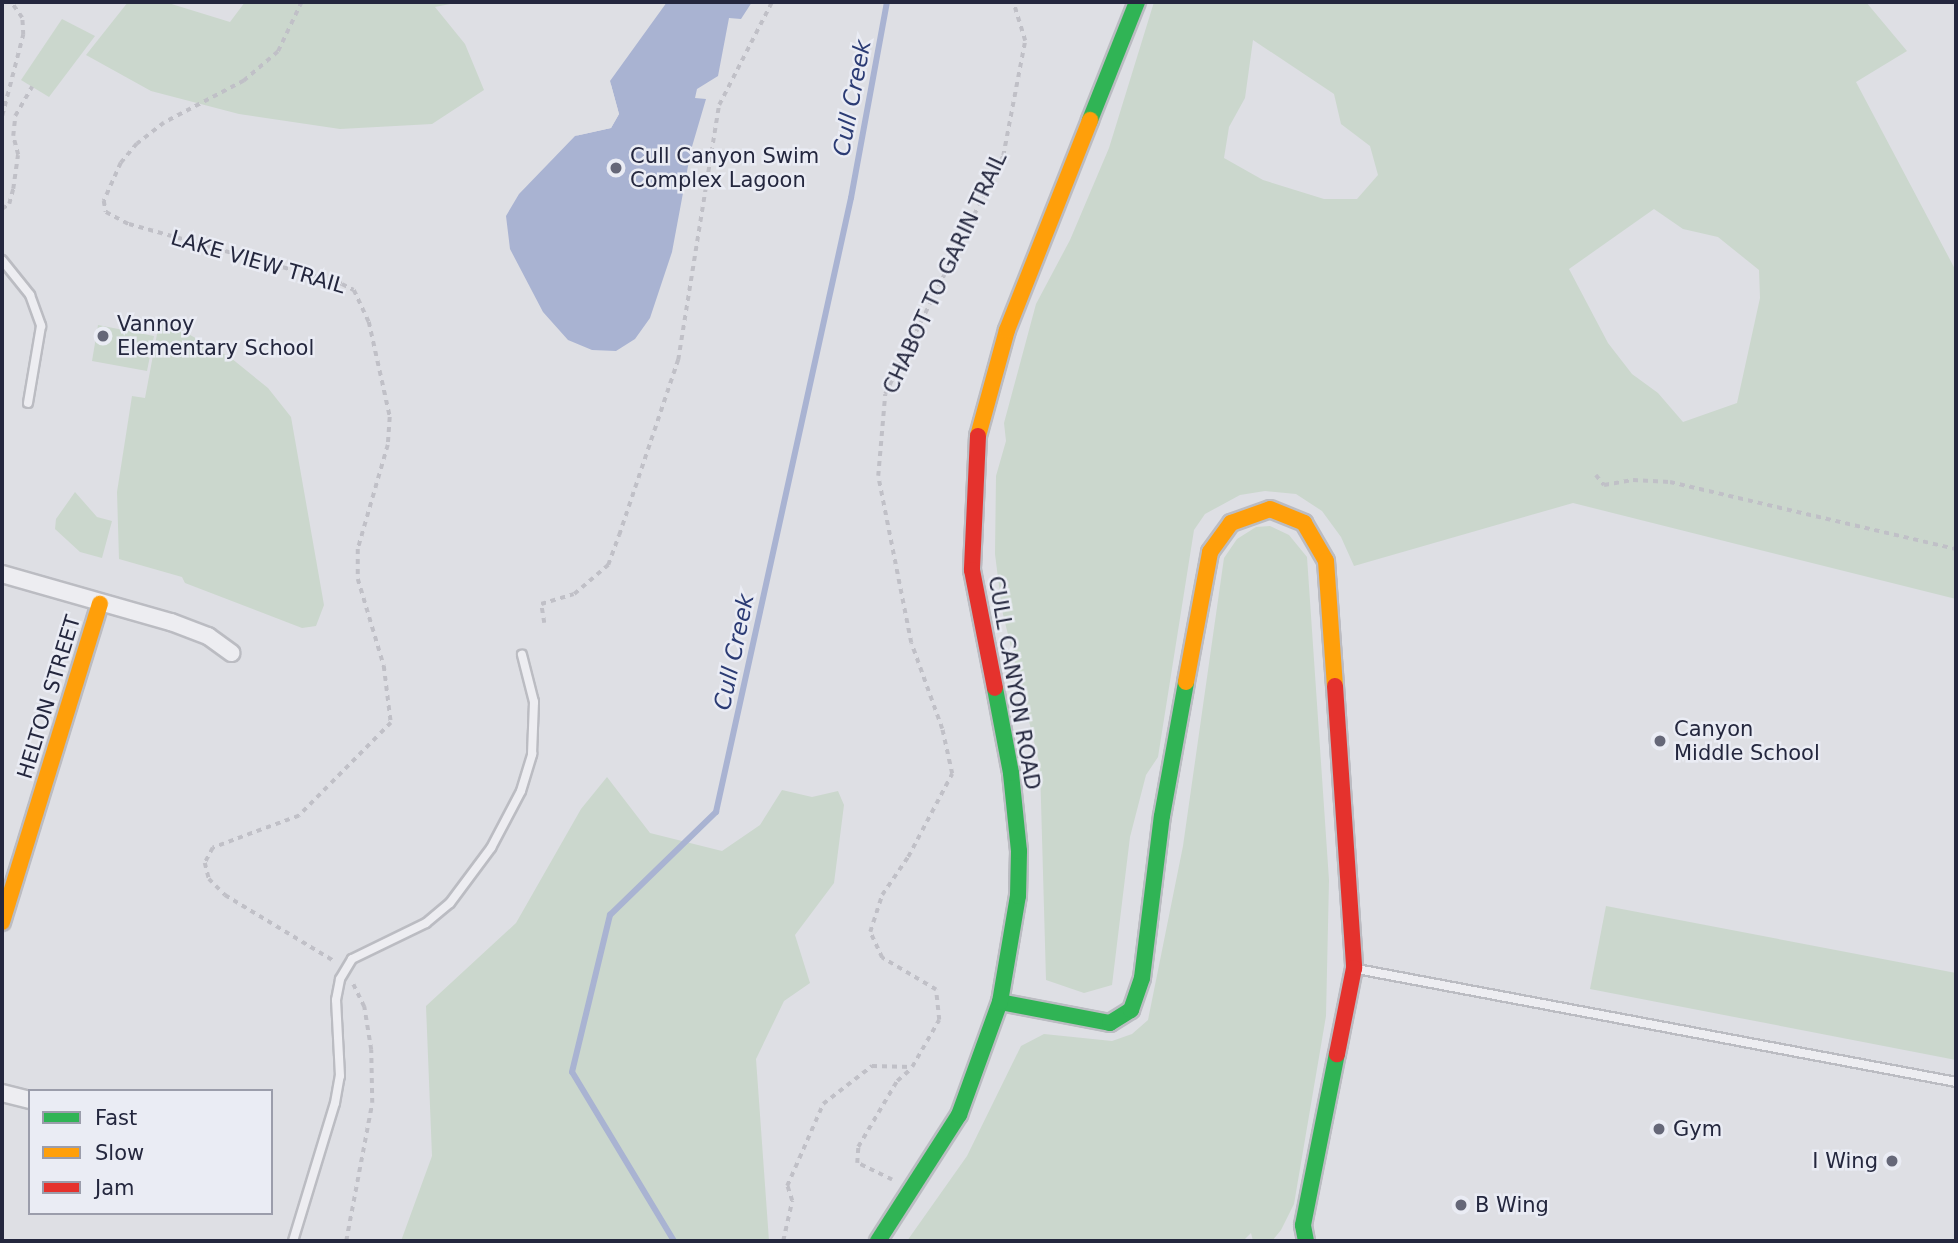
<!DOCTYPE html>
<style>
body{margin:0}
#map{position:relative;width:1958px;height:1243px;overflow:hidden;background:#dedfe4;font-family:"DejaVu Sans",sans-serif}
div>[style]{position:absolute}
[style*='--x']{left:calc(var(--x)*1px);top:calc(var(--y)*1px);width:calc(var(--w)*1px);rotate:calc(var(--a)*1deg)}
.green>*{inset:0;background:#cbd7cd}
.water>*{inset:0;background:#a9b3d2}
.pier>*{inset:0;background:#dedfe4}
.stream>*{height:6px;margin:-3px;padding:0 3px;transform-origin:3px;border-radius:3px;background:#a9b3d2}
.path>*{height:3.5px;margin-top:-1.75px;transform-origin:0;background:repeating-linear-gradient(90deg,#c0c0c7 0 5px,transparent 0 10px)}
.roads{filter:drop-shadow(2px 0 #bbbcc2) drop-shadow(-2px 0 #bbbcc2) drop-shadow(0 2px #bbbcc2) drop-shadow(0 -2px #bbbcc2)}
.lane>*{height:8px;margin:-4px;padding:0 4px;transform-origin:4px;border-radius:4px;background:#ededf1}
.street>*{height:16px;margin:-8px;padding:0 8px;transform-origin:8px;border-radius:8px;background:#ededf1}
.fast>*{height:16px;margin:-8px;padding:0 8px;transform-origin:8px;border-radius:8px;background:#30b455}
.slow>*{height:16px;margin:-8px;padding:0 8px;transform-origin:8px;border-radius:8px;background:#ff9f0a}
.jam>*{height:16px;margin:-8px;padding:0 8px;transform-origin:8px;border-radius:8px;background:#e5322d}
.dots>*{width:19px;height:19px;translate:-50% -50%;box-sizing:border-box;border:4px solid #eaecf4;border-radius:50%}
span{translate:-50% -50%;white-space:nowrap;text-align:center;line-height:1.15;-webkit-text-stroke:5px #eaecf4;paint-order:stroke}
.poi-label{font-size:21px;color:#24273e}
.left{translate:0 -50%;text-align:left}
.right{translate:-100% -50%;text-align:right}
.street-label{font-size:21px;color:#24273e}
.water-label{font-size:23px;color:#2b3b74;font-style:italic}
.frame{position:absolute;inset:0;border:4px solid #24273e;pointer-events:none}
.legend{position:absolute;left:28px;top:1089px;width:245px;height:126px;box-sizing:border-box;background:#eaecf4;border:2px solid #9b9dab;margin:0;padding:9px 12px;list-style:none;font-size:21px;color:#24273e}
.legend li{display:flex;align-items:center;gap:14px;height:35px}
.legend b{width:35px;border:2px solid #9b9dab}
</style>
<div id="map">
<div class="green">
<div style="clip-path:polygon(128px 2px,165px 2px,230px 22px,245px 2px,460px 2px,435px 7px,465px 44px,484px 90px,432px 124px,340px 129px,239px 114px,151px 91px,86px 55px)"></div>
<div style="clip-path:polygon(evenodd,1154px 2px,1866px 2px,1907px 51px,1856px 82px,1956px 271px,1956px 599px,1573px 503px,1354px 566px,1341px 537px,1322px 511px,1296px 494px,1265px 491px,1240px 495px,1205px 514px,1194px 530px,1158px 757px,1146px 775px,1130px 837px,1112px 985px,1084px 993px,1046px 980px,1040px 766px,1002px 610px,995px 554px,996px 476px,1006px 441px,1004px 423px,1036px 304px,1070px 240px,1109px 148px,1154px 2px,1253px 40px,1334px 94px,1341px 124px,1370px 146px,1378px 175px,1357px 199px,1324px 199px,1263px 180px,1224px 158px,1229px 127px,1245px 98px,1253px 40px,1154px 2px,1654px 209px,1683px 229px,1718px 237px,1759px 270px,1760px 298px,1737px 403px,1683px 422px,1658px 393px,1632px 374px,1608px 343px,1569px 269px,1654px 209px)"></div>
<div style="clip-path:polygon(62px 19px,95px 36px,49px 97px,21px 80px)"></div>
<div style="clip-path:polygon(160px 318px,231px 358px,268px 388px,291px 417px,324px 605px,316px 626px,302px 628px,185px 583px,182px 577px,119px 559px,117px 492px,132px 396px,145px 398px)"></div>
<div style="clip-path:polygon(98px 325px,154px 336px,147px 371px,92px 361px)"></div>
<div style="clip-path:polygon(75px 492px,97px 517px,112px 521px,102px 558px,80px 552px,55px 529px,56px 519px)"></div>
<div style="clip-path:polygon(1270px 526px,1289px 535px,1307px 557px,1329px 880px,1326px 1016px,1294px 1204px,1281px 1230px,1272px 1241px,1253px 1241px,1251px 1233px,1243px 1241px,907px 1241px,967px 1156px,1021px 1046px,1044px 1034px,1112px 1041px,1132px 1034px,1148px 1020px,1183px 846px,1224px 558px,1237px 539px,1256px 527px)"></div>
<div style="clip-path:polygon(607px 777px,650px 833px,722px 851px,760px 825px,782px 790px,812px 797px,838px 791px,844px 805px,834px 883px,795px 935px,810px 983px,784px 1001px,756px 1059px,769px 1241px,401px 1241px,432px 1156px,426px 1006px,516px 923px,581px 809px)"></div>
<div style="clip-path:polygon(1606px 906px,1956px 973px,1956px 1060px,1590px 989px)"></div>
</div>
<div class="water">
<div style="clip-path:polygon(667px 2px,752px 2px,741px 19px,729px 18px,718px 76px,697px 89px,695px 98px,706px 99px,691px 150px,672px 252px,650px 318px,635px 339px,616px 351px,592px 350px,568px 340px,543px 312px,510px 249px,506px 216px,519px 194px,575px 136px,611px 128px,619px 114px,610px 81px)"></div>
</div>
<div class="pier">
<div style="clip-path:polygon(610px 81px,619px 114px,611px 128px,575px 136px,608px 125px,615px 114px)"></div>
</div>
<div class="stream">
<div style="--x:674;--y:1241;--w:197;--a:-121.1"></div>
<div style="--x:572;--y:1072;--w:162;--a:-76.4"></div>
<div style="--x:610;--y:915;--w:148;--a:-44.2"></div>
<div style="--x:716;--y:812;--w:629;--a:-77.6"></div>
<div style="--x:851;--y:198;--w:199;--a:-79.6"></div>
</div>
<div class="path">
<div style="--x:302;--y:2;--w:55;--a:115.6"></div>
<div style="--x:278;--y:52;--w:45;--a:139.5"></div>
<div style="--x:244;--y:81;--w:90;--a:152.3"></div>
<div style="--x:164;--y:123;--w:34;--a:142"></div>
<div style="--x:137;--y:144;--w:25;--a:130"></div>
<div style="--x:121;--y:163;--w:42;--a:114.1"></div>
<div style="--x:104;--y:201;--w:11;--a:80"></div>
<div style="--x:106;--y:212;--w:26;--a:28"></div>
<div style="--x:129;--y:224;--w:221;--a:15.7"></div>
<div style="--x:342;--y:284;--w:13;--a:27"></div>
<div style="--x:354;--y:290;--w:35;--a:65"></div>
<div style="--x:369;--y:322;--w:97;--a:77.5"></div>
<div style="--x:390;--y:417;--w:28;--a:94"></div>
<div style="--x:388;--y:445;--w:108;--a:106.1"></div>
<div style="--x:358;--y:549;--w:30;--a:90"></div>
<div style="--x:358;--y:579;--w:91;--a:73.4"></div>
<div style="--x:384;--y:666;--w:57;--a:83"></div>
<div style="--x:391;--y:723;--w:131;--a:134.7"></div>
<div style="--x:299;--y:816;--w:92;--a:159.6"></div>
<div style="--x:213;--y:848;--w:17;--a:118"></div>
<div style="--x:205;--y:863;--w:16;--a:76"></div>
<div style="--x:209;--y:879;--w:23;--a:45"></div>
<div style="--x:225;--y:895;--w:127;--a:31.2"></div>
<div style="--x:2;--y:116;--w:84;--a:-75.5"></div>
<div style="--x:23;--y:35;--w:17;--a:-93"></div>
<div style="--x:22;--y:18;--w:19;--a:-125"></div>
<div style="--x:2;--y:209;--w:9;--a:-36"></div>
<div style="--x:9;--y:204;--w:16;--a:-75"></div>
<div style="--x:13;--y:189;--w:34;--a:-82"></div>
<div style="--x:18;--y:155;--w:20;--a:-105"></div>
<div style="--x:13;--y:136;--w:20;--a:-84"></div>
<div style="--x:15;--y:116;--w:34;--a:-60"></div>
<div style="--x:1596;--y:475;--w:13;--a:51"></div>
<div style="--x:1604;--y:485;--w:29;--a:-10"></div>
<div style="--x:1633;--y:480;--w:37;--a:3"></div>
<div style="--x:1670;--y:482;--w:294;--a:13.2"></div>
<div style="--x:544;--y:623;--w:19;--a:-99"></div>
<div style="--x:541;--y:604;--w:34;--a:-17"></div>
<div style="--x:574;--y:594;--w:45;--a:-40.5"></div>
<div style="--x:608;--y:565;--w:32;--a:-70"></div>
<div style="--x:619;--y:535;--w:185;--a:-71.4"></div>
<div style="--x:678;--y:360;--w:258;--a:-80.9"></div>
<div style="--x:719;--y:105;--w:116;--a:-62.8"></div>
<div style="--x:892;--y:1180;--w:39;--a:-154"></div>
<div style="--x:857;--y:1163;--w:16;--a:-86"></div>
<div style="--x:858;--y:1147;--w:77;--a:-59.4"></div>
<div style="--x:897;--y:1081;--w:18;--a:-41"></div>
<div style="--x:346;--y:1241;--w:140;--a:-79.3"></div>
<div style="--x:372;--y:1103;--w:53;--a:-91.1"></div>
<div style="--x:371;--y:1050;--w:44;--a:-99.2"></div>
<div style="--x:364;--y:1007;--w:25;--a:-116"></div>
<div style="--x:783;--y:1241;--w:41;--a:-77.3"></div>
<div style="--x:792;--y:1201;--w:16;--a:-108"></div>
<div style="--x:787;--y:1186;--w:90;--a:-66.3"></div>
<div style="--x:823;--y:1104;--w:62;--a:-37.8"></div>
<div style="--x:872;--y:1066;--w:40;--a:1.4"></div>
<div style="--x:912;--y:1067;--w:54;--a:-60.1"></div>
<div style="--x:939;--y:1020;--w:30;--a:-96"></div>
<div style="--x:936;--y:990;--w:63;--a:-149.3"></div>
<div style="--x:882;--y:958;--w:29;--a:-115"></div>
<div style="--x:870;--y:932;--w:39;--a:-72"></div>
<div style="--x:882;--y:895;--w:46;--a:-55.6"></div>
<div style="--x:908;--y:857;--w:94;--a:-62.1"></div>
<div style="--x:952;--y:774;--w:46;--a:-102.5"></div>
<div style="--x:942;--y:729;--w:91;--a:-109.8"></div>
<div style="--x:911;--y:643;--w:170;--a:-101.2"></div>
<div style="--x:878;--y:476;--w:82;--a:-85.1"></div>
<div style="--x:885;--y:394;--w:266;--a:-63.6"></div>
<div style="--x:1003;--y:156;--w:117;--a:-79.2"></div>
<div style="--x:1025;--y:41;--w:41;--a:-107.1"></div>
</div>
<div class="roads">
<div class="lane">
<div style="--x:2;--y:260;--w:45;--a:51.3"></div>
<div style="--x:30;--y:295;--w:33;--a:70"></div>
<div style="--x:41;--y:326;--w:78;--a:99.6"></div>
<div style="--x:1357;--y:969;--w:610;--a:10.68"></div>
<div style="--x:293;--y:1241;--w:144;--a:-73.1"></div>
<div style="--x:335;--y:1103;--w:27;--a:-80"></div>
<div style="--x:340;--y:1076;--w:76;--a:-93"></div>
<div style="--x:336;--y:1000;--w:21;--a:-79"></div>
<div style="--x:340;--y:979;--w:23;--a:-59"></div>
<div style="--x:352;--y:959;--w:82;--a:-25.9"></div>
<div style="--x:426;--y:923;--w:31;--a:-40"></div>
<div style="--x:450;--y:903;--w:69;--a:-53.3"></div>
<div style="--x:491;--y:848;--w:64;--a:-62.2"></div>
<div style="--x:521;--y:791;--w:39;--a:-73"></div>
<div style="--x:532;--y:754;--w:52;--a:-87.8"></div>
<div style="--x:534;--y:702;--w:49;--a:-104.3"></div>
</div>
<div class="street">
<div style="--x:2;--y:574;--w:176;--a:15.9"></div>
<div style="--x:171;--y:622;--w:40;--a:21"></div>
<div style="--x:208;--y:636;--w:29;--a:36"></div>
<div style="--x:2;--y:1093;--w:29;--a:14"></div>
</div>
<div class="fast">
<div style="--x:1090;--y:120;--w:127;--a:-68.3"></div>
<div style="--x:1000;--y:1002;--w:112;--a:10.8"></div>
<div style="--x:1110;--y:1023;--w:25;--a:-32"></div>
<div style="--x:1131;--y:1010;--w:34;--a:-71"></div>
<div style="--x:1142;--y:978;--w:163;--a:-83"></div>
<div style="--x:1162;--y:816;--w:136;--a:-79.8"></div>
<div style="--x:878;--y:1241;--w:150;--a:-57.3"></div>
<div style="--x:959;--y:1115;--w:120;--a:-70.1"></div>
<div style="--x:1000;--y:1002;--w:108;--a:-80.4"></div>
<div style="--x:1018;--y:896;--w:45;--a:-88.7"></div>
<div style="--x:1019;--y:851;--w:78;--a:-95.9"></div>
<div style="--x:1011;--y:773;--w:86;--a:-100.7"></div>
<div style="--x:1306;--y:1241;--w:16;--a:-101"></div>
<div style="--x:1303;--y:1225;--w:174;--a:-78.8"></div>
</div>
<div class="slow">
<div style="--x:978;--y:436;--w:110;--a:-74.7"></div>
<div style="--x:1007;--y:330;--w:226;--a:-68.4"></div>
<div style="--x:1186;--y:682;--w:132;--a:-79.5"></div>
<div style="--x:1210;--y:552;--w:36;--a:-54"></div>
<div style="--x:1231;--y:523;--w:41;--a:-19.7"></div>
<div style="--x:1270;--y:509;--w:37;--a:22"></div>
<div style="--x:1304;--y:523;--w:44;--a:59.9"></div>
<div style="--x:1326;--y:561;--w:125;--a:85.9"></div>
<div style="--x:2;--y:922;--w:333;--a:-72.9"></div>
</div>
<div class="jam">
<div style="--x:978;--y:436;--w:134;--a:92.6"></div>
<div style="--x:972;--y:570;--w:120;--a:79"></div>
<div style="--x:1335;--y:686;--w:283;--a:86.1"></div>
<div style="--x:1354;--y:968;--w:88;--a:101.2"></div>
</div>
</div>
<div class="dots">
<div style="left:616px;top:168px;background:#656778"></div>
<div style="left:103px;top:336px;background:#656778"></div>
<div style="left:1660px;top:741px;background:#656778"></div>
<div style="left:1659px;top:1129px;background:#656778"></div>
<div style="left:1892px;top:1161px;background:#656778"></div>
<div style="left:1461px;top:1205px;background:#656778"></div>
</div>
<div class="poi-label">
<span class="left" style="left:630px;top:168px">Cull Canyon Swim<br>Complex Lagoon</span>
<span class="left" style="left:117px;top:336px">Vannoy<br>Elementary School</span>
<span class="left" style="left:1674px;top:741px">Canyon<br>Middle School</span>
<span class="left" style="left:1673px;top:1129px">Gym</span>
<span class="right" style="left:1878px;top:1161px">I Wing</span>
<span class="left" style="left:1475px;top:1205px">B Wing</span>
</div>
<div class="street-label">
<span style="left:258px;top:262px;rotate:16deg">LAKE VIEW TRAIL</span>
<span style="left:945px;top:273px;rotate:-65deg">CHABOT TO GARIN TRAIL</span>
<span style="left:1014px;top:683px;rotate:80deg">CULL CANYON ROAD</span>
<span style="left:49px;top:697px;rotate:-73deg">HELTON STREET</span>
</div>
<div class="water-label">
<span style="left:852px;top:98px;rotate:-79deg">Cull Creek</span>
<span style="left:734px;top:652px;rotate:-78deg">Cull Creek</span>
</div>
<div class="frame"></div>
<ul class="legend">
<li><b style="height:9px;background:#30b455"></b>Fast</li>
<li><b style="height:9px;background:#ff9f0a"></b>Slow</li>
<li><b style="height:9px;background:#e5322d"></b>Jam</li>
</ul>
</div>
